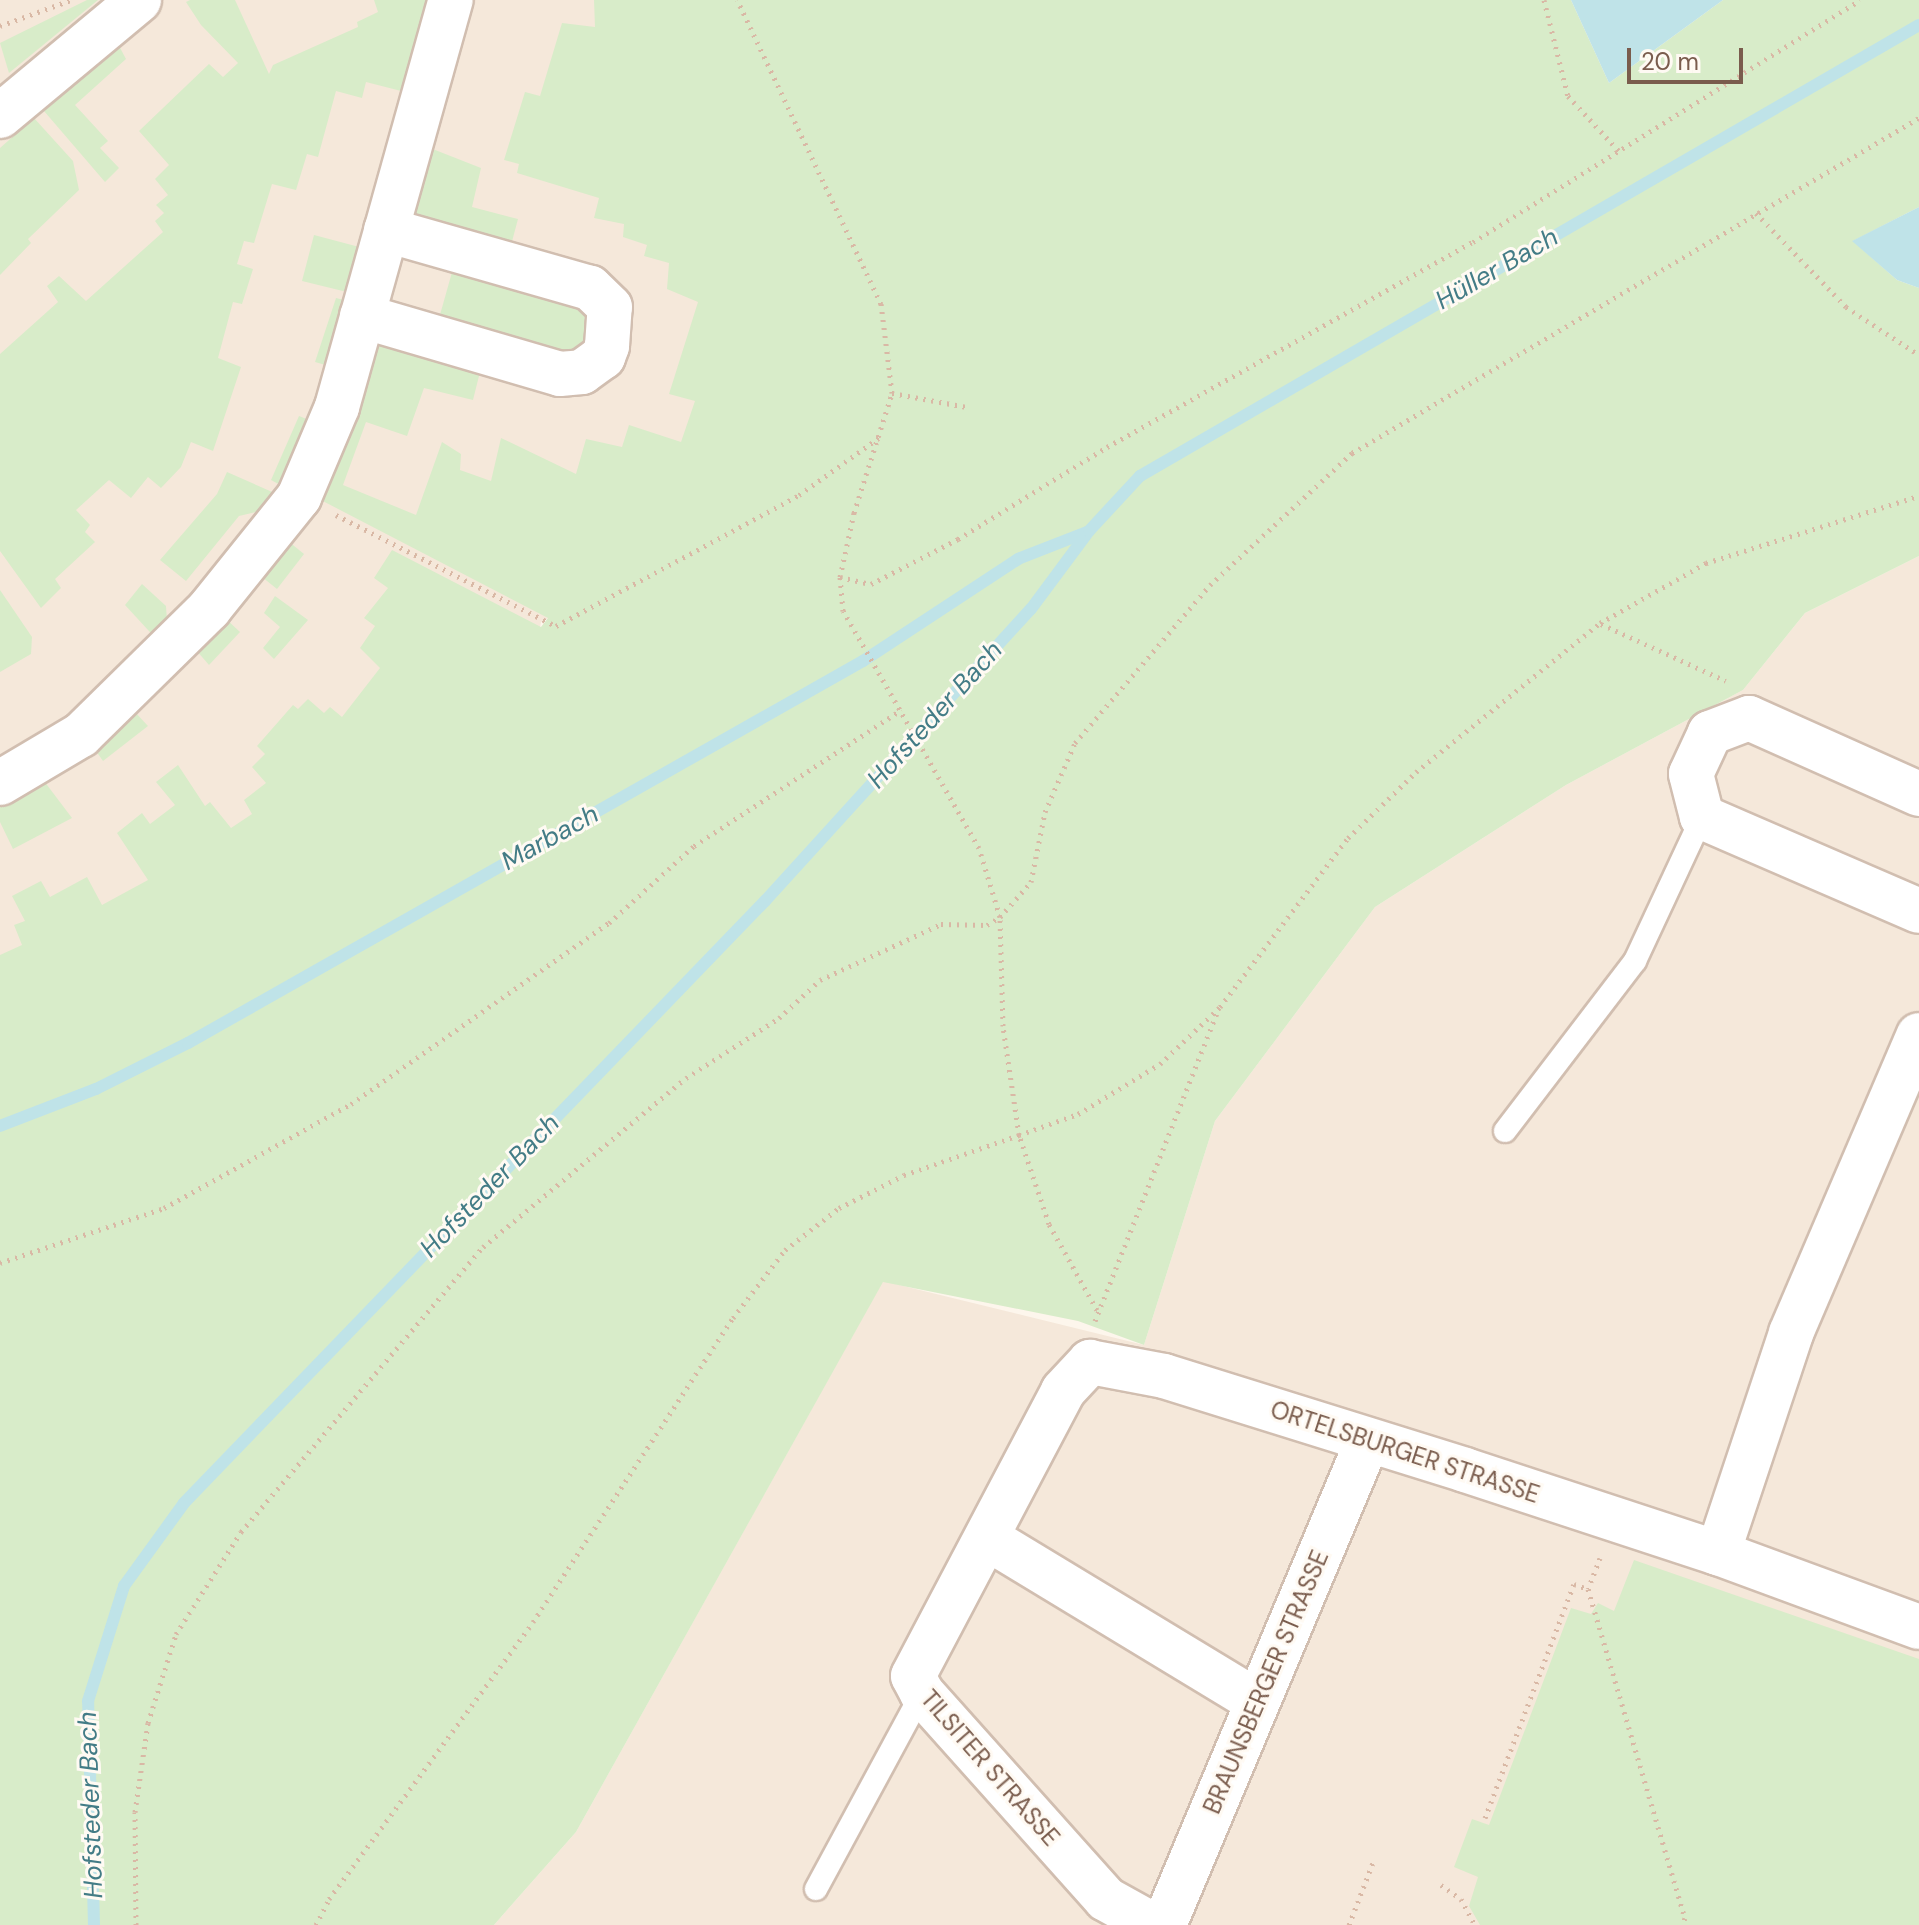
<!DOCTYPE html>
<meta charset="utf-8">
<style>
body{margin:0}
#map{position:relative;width:1919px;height:1925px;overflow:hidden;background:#fdf6ec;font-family:"DM Sans",sans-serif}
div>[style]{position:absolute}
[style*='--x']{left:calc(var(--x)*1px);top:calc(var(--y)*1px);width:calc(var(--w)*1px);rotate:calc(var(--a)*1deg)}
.residential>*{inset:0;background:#f5e8da}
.green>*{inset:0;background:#d8ecc9}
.water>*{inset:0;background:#bfe3e8}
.stream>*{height:12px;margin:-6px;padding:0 6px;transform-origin:6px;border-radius:6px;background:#bfe3e8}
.path>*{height:5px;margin-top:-2.5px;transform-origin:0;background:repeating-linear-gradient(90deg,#d9b8a5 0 2px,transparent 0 8px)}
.roads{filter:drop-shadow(2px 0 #d1beb0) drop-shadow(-2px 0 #d1beb0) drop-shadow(0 2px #d1beb0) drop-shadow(0 -2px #d1beb0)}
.service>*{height:22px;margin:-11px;padding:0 11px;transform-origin:11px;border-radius:11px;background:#fff}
.minor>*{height:44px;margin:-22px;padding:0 22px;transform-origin:22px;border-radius:22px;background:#fff}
span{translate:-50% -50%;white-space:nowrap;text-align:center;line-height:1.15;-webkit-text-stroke:6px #fffaf3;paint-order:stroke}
.street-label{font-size:24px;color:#7a5c4d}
.water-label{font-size:26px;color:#437c86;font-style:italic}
.scale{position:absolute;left:1627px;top:48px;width:116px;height:36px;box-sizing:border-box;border:4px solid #7a5c4d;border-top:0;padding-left:10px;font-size:24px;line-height:28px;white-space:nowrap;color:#7a5c4d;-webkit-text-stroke:6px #fffaf3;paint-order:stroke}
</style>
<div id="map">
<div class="residential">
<div style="clip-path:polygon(0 0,699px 0,789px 487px,541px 622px,509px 809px,0 1072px)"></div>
<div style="clip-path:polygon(1919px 556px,1919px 1925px,494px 1925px,576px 1832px,883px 1281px,1144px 1345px,1215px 1121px,1375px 907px,1566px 785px,1743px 690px,1805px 613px)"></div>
</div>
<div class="green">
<div style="clip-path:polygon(87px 0,98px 0,9px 73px,0 43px)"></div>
<div style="clip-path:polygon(190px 0,235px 0,269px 74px,273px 65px,358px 27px,357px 22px,378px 12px,374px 0,430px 0,405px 92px,366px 82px,362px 98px,336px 91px,318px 157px,307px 154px,296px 190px,272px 184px,254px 243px,244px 241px,237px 264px,253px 269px,242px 304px,233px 302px,218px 358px,241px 367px,213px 451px,191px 442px,181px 467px,161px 488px,148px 477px,131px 498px,109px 480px,76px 510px,90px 525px,85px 532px,95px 542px,55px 579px,61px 588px,41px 608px,0 551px,0 354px,58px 302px,47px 286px,59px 276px,86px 301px,163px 232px,155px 221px,164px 213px,156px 205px,168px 195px,155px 179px,169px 165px,139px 131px,209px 64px,223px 77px,238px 63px,201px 25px,186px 2px)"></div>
<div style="clip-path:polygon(594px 0,1571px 0,1609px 83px,1723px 0,1919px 0,1919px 207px,1853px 241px,1897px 280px,1919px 288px,1919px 556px,1805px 613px,1743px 690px,1566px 785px,1375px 907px,1215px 1121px,1144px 1345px,1078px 1321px,883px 1282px,576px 1832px,494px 1925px,0 1925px,0 955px,22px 945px,14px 925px,25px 921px,12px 896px,41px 881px,50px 897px,87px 877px,102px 905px,148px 880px,117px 833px,142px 813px,150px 824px,175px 805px,156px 782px,178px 765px,205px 806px,210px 802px,231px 828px,252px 814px,244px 800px,266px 783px,252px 767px,265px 754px,257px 746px,293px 705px,298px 709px,308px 699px,324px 713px,330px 707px,342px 717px,380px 668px,360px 648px,375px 626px,364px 618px,388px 588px,374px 578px,392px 550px,541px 627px,548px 618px,317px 498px,378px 321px,434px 336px,458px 251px,400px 234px,425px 146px,481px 168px,472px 207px,518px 219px,506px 264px,590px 288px,607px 346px,480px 372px,473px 400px,424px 388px,407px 436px,366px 422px,343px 485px,416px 515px,442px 442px,461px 454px,460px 470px,491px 481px,501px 438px,576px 474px,586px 439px,622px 447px,629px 425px,681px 442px,695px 401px,669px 394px,698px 302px,667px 289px,669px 263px,644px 256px,647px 245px,623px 237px,624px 224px,594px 218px,599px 198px,517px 173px,519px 164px,504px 160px,525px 92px,540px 96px,562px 23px,595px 27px)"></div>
<div style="clip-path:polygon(118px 44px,126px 59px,75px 105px,108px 141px,100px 148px,119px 168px,105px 182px,44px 111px)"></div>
<div style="clip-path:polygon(34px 118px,73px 161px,79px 190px,28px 239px,31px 243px,0 275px,0 148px)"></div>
<div style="clip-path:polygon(314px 235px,363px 248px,351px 293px,302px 281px)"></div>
<div style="clip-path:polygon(336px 298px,348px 301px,329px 366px,315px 362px)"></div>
<div style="clip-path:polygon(299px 416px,314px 422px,284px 487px,271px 480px)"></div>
<div style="clip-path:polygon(227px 472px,279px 495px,272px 508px,239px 516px,186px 581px,160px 560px,217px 494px)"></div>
<div style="clip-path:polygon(288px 541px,304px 554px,277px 589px,262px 577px)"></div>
<div style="clip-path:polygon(142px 584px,166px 606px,168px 636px,160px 643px,125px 605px)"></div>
<div style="clip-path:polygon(0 590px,32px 637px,31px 654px,0 672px)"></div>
<div style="clip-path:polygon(275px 596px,308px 620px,274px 659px,263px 648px,280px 627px,264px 613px)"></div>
<div style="clip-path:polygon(225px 618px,240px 632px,209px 665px,196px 650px)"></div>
<div style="clip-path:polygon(134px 711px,148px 726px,103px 761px,91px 744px)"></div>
<div style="clip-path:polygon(41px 777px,72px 818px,13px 849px,0 822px,0 801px)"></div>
<div style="clip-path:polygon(1634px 1560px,1919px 1659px,1919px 1925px,1480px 1925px,1469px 1906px,1478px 1877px,1454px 1867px,1472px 1819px,1489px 1825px,1571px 1608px,1591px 1614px,1598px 1603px,1614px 1611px)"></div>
</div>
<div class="water">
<div style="clip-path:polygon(1571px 0,1723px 0,1609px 83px)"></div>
<div style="clip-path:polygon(1919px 207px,1919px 288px,1897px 280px,1852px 241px)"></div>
</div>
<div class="stream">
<div style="--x:0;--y:1126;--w:103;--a:-21.1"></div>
<div style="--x:96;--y:1089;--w:103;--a:-26.6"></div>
<div style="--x:188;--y:1043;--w:776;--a:-29.51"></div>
<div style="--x:863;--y:661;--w:186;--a:-33.3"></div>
<div style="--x:1018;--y:559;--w:74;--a:-21.4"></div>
<div style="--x:94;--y:1925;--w:224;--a:-91.5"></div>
<div style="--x:88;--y:1701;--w:121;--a:-72.6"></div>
<div style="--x:124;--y:1586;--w:102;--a:-54.1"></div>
<div style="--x:184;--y:1503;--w:837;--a:-46.02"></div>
<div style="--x:765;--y:901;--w:395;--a:-47.7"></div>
<div style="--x:1031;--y:609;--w:97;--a:-53.4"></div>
<div style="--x:1089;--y:531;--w:75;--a:-47.2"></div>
<div style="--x:1140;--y:476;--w:900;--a:-30.07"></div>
</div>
<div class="path">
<div style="--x:1544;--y:0;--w:99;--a:76"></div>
<div style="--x:1568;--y:96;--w:75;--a:47.2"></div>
<div style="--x:0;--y:26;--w:76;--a:-20.1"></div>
<div style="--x:1756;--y:213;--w:130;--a:46.2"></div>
<div style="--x:1846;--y:307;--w:87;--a:33.3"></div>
<div style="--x:892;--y:393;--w:76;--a:10.6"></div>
<div style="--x:336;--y:515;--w:246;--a:26.8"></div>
<div style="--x:556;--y:626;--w:276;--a:-28.3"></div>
<div style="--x:799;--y:495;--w:100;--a:-35.6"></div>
<div style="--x:840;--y:577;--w:32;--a:13"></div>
<div style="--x:871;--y:584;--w:98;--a:-27.3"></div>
<div style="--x:958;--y:539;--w:175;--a:-31.7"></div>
<div style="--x:1107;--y:447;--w:420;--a:-29.3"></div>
<div style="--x:1473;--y:242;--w:456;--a:-32"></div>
<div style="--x:1601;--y:624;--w:137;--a:24.5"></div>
<div style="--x:0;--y:1263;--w:173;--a:-18.5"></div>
<div style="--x:164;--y:1208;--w:214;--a:-29.1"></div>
<div style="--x:351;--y:1104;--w:315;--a:-35.1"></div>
<div style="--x:609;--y:923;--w:115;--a:-42.2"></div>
<div style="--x:694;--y:846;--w:248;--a:-33.3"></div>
<div style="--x:1097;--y:1310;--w:98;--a:-119.2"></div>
<div style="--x:1049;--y:1224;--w:94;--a:-108.6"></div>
<div style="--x:1019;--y:1135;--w:63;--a:-19.6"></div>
<div style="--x:1078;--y:1114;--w:96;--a:-31.4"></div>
<div style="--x:1160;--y:1064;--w:83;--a:-43.5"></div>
<div style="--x:1220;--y:1007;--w:212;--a:-52.9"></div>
<div style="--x:1348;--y:838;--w:95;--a:-44.1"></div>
<div style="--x:1416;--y:772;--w:237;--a:-39"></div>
<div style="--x:1600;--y:623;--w:122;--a:-29.5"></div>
<div style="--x:1706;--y:563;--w:223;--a:-17.5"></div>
<div style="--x:1095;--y:1321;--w:334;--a:-68.4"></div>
<div style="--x:1600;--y:1558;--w:33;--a:111"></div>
<div style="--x:1588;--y:1589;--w:343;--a:73.6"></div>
<div style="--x:1685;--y:1918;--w:8;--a:113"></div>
<div style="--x:1485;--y:1818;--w:250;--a:-69.2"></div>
<div style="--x:1574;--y:1584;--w:15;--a:20"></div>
<div style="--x:1441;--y:1885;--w:24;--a:35"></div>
<div style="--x:1461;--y:1899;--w:30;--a:62"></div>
<div style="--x:136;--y:1925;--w:113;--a:-90.5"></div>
<div style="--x:135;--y:1812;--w:90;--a:-81.7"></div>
<div style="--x:148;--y:1723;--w:93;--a:-72.5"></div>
<div style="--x:176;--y:1634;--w:121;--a:-57.5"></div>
<div style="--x:241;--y:1532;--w:374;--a:-49.7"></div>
<div style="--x:483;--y:1247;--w:264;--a:-39.8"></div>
<div style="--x:686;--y:1078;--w:111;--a:-32.8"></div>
<div style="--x:779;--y:1018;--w:56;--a:-42.8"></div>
<div style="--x:820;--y:980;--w:133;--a:-24.8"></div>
<div style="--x:941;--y:924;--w:46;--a:1.2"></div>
<div style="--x:987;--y:925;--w:15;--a:-32"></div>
<div style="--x:1000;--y:917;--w:47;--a:-48.5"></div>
<div style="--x:1031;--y:882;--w:71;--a:-78.7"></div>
<div style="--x:1045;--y:812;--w:75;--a:-66.5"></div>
<div style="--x:1075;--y:743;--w:208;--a:-49.5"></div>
<div style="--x:1210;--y:585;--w:194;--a:-42.9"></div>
<div style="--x:1352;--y:453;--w:659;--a:-30.58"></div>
<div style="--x:316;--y:1925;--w:29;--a:-63"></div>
<div style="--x:329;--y:1899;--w:344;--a:-53.6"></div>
<div style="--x:533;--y:1622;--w:364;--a:-56.7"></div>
<div style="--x:733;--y:1318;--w:86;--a:-52.6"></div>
<div style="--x:785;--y:1250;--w:68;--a:-37.9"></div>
<div style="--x:839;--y:1208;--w:73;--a:-26.9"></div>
<div style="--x:904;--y:1175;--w:122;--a:-19.2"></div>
<div style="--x:1019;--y:1135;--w:110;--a:-98.4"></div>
<div style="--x:1003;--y:1026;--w:109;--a:-91.6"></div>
<div style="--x:1000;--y:917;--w:72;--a:-106.9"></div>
<div style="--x:979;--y:848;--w:273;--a:-119.8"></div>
<div style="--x:843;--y:611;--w:34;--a:-95"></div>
<div style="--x:840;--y:577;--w:66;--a:-77.7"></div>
<div style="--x:854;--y:513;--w:126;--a:-72.4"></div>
<div style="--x:892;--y:393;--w:90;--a:-97"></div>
<div style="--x:881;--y:304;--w:336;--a:-115.3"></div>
<div style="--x:1349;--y:1925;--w:70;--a:-69"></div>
</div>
<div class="roads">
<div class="service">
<div style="--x:1505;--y:1131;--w:214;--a:-52.6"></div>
<div style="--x:1635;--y:961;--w:159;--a:-65"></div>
<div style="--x:816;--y:1889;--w:223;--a:-61.6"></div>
</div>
<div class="minor">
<div style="--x:0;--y:116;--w:181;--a:-39.8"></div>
<div style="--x:362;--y:316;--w:206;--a:16.3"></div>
<div style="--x:560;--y:374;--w:22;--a:-5"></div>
<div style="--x:582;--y:372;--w:26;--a:-36"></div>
<div style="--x:603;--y:357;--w:12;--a:-70"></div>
<div style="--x:607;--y:346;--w:39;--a:-86"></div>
<div style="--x:610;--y:307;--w:28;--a:-136"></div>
<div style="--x:590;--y:288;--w:212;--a:-164.1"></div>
<div style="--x:0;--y:783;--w:94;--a:-30.7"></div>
<div style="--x:81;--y:735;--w:180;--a:-44.5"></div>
<div style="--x:209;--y:609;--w:144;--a:-51.2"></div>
<div style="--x:299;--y:497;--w:98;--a:-67.1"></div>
<div style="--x:337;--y:407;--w:423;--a:-74.4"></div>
<div style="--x:1919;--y:794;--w:186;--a:-155.9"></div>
<div style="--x:1749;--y:718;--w:42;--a:159"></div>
<div style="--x:1710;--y:733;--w:45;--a:114.9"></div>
<div style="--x:1691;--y:774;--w:44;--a:75.7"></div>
<div style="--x:1702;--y:817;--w:236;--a:23.4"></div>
<div style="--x:987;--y:1538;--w:315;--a:31.2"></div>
<div style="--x:1718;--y:1553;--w:232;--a:-71.6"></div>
<div style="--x:1791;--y:1333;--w:324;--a:-66.8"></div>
<div style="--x:1153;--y:1925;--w:54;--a:-151"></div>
<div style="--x:1106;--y:1899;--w:276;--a:-131.8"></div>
<div style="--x:922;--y:1693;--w:19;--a:-118"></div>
<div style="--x:913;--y:1676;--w:322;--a:-62.2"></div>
<div style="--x:1063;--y:1391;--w:40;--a:-47"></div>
<div style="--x:1090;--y:1362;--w:75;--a:10.7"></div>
<div style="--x:1164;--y:1376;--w:315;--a:17.3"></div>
<div style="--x:1465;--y:1470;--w:266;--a:18.2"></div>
<div style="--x:1718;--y:1553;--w:214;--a:20.2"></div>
<div style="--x:1164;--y:1925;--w:526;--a:-67.19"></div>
</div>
</div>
<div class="street-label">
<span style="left:1405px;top:1452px;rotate:18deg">ORTELSBURGER STRASSE</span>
<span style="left:1266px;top:1682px;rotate:-67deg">BRAUNSBERGER STRASSE</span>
<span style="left:990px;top:1768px;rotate:49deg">TILSITER STRASSE</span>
</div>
<div class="water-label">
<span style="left:1497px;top:269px;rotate:-30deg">Hüller Bach</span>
<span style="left:935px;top:715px;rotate:-48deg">Hofsteder Bach</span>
<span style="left:550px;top:838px;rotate:-29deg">Marbach</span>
<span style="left:490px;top:1186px;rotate:-46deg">Hofsteder Bach</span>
<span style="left:91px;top:1805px;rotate:-92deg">Hofsteder Bach</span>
</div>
<div class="scale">20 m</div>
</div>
